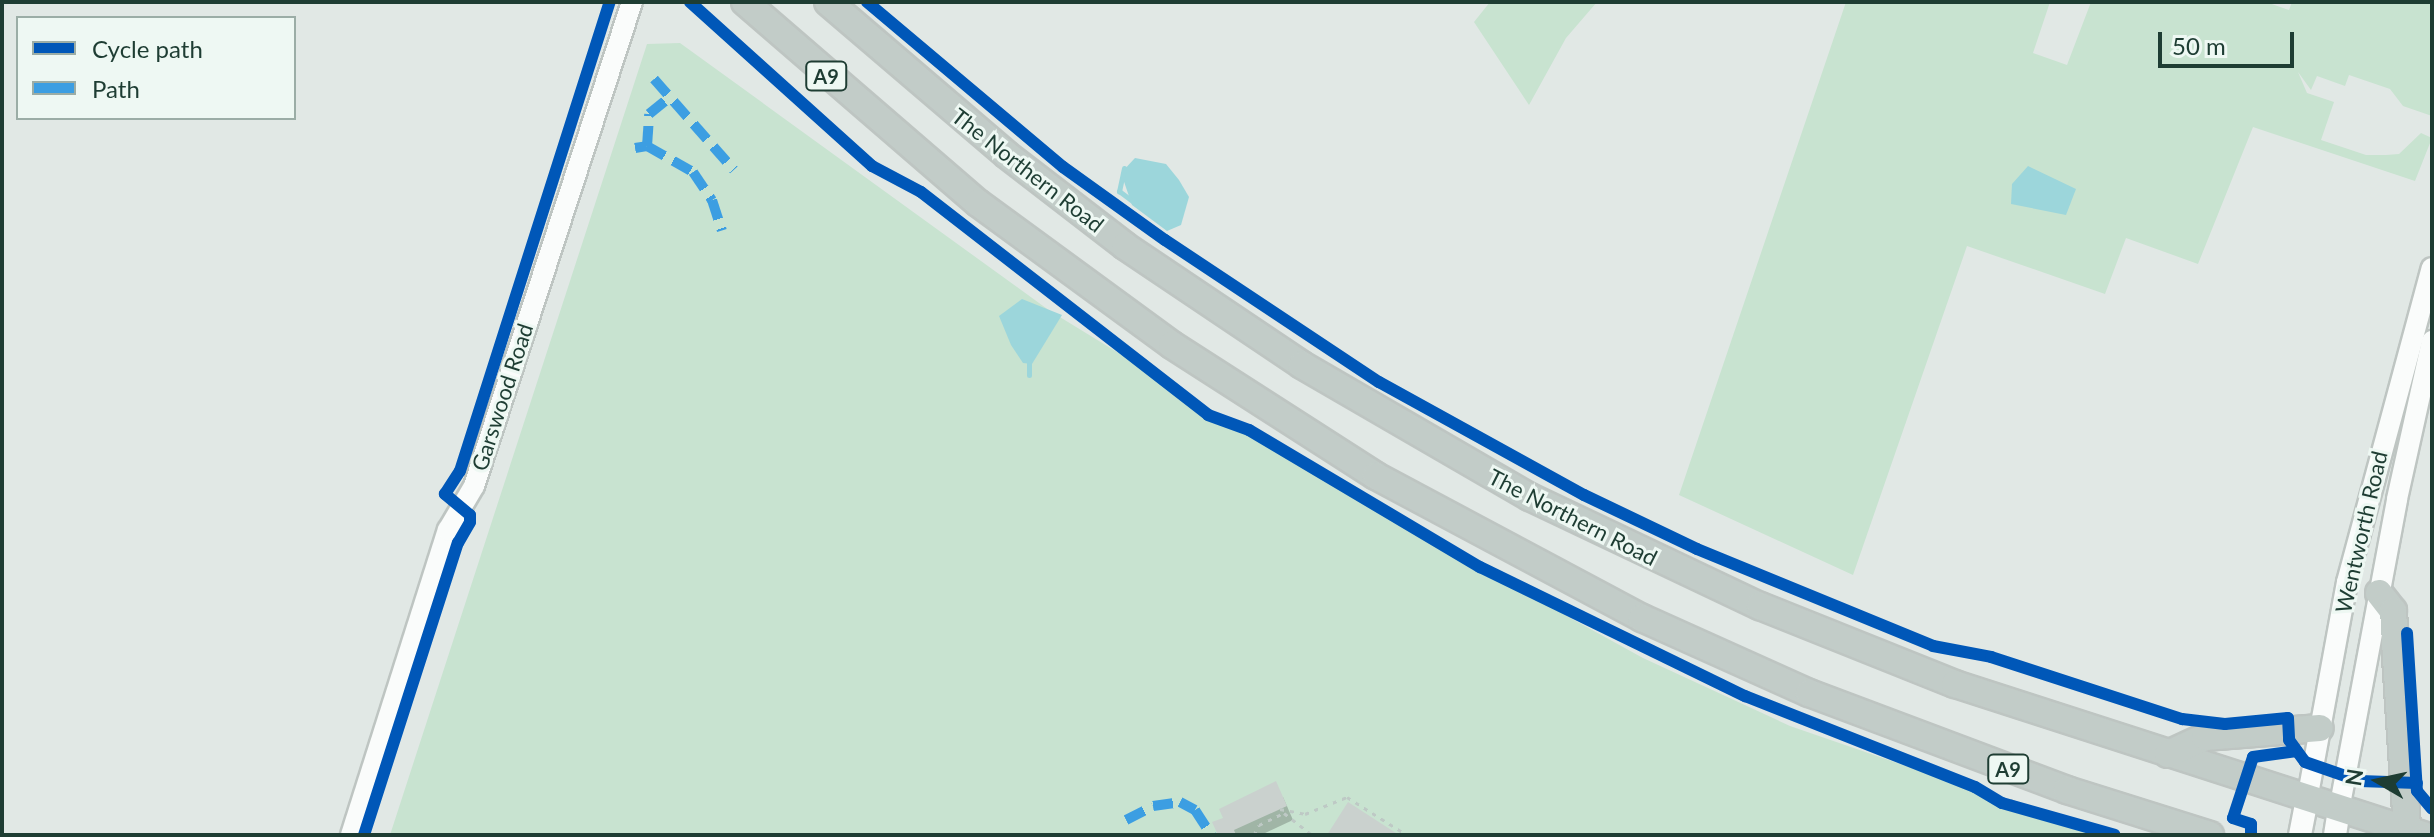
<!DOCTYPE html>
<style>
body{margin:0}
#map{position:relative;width:2434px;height:837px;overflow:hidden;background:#e1e8e5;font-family:Lato,sans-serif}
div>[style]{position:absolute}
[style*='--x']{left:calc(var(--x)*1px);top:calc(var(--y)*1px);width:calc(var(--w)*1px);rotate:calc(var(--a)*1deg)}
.green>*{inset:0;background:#c8e3d0}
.water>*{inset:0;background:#9cd6db}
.shadow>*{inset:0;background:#0003}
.stream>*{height:5px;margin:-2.5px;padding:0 2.5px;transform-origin:2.5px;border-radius:2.5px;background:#9cd6db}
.building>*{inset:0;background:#cad1ce}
.path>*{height:3px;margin-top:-1.5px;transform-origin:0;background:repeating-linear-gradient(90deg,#bec9c5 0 4px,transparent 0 10px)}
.roads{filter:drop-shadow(2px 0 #bec5c2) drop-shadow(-2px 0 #bec5c2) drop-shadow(0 2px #bec5c2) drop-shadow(0 -2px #bec5c2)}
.tertiary>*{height:20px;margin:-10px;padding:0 10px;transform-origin:10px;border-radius:10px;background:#fafcfb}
.secondary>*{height:22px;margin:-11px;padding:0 11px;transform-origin:11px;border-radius:11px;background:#fafcfb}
.trunk>*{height:26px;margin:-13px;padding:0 13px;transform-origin:13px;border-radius:13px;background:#c2ccc8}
.quiet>*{height:10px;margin-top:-5px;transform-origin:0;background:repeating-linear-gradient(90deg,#3c9ee2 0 20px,transparent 0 30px)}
.cycleway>*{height:12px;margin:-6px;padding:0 6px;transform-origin:6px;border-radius:6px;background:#0057b8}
span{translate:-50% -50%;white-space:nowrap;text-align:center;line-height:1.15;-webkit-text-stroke:6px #eef8f3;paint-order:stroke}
.shield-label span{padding:2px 6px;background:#eef8f3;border:2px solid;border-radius:6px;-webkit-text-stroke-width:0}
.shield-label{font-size:20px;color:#1e3d33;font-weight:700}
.street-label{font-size:22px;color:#1e3d33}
.frame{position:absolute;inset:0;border:4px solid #1e3d33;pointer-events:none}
.legend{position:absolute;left:16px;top:16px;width:280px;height:104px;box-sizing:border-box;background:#eef8f3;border:2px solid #9bada6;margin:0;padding:10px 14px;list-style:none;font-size:24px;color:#1e3d33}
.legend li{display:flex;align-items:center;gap:16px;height:40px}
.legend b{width:40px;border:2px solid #9bada6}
.north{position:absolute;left:2338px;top:741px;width:80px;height:80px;-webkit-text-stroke:6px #eef8f3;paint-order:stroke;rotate:279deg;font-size:22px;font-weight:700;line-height:32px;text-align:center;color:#1e3d33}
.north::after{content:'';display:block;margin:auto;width:28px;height:36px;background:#1e3d33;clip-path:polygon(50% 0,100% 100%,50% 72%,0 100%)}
.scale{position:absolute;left:2158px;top:32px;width:136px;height:36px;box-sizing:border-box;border:4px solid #1e3d33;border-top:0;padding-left:10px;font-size:24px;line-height:28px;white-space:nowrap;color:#1e3d33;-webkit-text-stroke:6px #eef8f3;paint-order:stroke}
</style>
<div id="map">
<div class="green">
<div style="clip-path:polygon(1490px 2px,1597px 2px,1566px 38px,1529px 105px,1474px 22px)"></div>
<div style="clip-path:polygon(1846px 2px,2050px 2px,2033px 53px,2067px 65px,2091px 2px,2266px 2px,2289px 10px,2292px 2px,2432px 2px,2432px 116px,2403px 106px,2390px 89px,2349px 75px,2345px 86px,2317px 76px,2311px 90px,2298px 72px,2307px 93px,2334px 102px,2321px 140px,2366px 155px,2386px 155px,2399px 154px,2421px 133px,2432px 138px,2415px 181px,2253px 127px,2198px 264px,2126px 238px,2105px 294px,1967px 246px,1853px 575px,1679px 495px)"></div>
<div style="clip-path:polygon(680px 43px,1050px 311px,1383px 515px,1643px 658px,1790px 726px,2106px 835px,390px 835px,647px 44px)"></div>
</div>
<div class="water">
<div style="clip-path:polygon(1135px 158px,1166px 164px,1179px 180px,1189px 197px,1181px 225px,1167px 231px,1132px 205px,1121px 173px)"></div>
<div style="clip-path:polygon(2028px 166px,2076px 189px,2066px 215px,2011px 204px,2012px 184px)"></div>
<div style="clip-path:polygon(1022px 299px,1062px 315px,1032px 364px,1023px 363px,1011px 345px,999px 316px)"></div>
</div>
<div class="shadow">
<div style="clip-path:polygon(1283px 797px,1293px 820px,1261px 835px,1220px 835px)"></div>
<div style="clip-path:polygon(2011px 799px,2018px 802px,2019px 808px,2012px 805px)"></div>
</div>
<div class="stream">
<div style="--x:1124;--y:168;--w:24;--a:102"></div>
<div style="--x:1119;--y:191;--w:20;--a:37"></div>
<div style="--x:1029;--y:375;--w:15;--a:-90"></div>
</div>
<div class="building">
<div style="clip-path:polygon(1276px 781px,1287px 806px,1234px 830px,1236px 835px,1218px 835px,1212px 822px,1223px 818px,1219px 809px)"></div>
<div style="clip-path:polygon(1348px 802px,1399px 835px,1327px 835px)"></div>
</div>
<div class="path">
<div style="--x:1280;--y:809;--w:25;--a:11"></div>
<div style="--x:1305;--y:814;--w:45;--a:-22"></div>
<div style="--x:1347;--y:797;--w:71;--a:32.3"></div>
<div style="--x:1254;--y:835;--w:11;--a:-63"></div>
<div style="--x:1259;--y:825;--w:28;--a:-26"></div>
<div style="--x:1284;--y:813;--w:36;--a:38"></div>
</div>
<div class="roads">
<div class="tertiary">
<div style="--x:2307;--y:800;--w:222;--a:-79.6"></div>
<div style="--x:2347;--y:582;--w:325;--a:-74.9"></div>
<div style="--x:2339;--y:810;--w:316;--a:-79.4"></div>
<div style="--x:2397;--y:499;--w:162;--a:-77.5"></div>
<div style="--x:351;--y:835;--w:320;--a:-72.4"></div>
<div style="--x:448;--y:530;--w:51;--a:-59.4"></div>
<div style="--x:474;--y:486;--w:509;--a:-71.92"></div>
</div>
<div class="secondary">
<div style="--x:2300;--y:835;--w:36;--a:-79"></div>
<div style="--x:2335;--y:835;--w:25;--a:-81"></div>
</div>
<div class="trunk">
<div style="--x:745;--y:2;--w:308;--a:40.8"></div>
<div style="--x:978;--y:203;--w:240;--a:36.2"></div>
<div style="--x:1172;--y:345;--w:242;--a:32.7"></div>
<div style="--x:1376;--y:476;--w:302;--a:28.1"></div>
<div style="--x:1642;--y:618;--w:183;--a:24.2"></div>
<div style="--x:1809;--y:693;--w:276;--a:20.6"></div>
<div style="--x:2067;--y:790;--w:150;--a:17.5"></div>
<div style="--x:828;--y:2;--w:235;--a:40.5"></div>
<div style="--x:1007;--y:155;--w:149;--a:37.6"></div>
<div style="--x:1125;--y:246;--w:213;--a:33.9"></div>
<div style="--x:1302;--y:365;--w:263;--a:30.1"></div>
<div style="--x:1530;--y:497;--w:255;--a:25.4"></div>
<div style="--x:1760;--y:606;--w:210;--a:21.8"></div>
<div style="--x:1955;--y:684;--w:492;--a:17.9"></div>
<div style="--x:2379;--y:593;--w:23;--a:52"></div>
<div style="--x:2393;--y:611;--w:219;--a:86.3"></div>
<div style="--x:2168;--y:754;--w:41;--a:-24.7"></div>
<div style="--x:2205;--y:737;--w:115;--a:-4.5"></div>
</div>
</div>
<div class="quiet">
<div style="--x:654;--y:79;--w:121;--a:48.7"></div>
<div style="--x:647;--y:146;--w:32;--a:-86"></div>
<div style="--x:649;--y:114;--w:27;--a:-39"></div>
<div style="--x:635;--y:148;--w:12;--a:-9"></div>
<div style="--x:647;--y:146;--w:53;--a:29.5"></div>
<div style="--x:693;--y:172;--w:34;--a:56"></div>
<div style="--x:712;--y:200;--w:32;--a:72"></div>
<div style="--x:1126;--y:820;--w:30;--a:-27"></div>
<div style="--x:1153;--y:806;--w:27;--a:-8"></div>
<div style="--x:1180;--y:802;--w:17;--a:28"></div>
<div style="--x:1195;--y:810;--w:30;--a:57"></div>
</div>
<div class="cycleway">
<div style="--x:690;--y:2;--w:245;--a:42"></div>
<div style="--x:872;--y:166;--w:55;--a:28"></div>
<div style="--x:921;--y:192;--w:363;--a:37.8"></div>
<div style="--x:1208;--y:415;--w:44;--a:20.1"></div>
<div style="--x:1249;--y:430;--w:269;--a:30.7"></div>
<div style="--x:1480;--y:567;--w:295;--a:26"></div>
<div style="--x:1745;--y:696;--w:247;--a:21.6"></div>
<div style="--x:1975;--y:787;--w:31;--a:31"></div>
<div style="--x:2002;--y:803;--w:117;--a:15.8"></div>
<div style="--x:867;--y:2;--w:256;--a:40.1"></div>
<div style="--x:1063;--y:167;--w:125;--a:35.6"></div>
<div style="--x:1165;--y:240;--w:257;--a:33.6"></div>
<div style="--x:1379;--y:382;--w:234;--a:28.9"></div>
<div style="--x:1584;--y:495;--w:125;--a:25.5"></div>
<div style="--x:1697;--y:549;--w:255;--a:22.3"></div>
<div style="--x:1933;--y:646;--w:59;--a:10.7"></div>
<div style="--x:1991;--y:657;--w:201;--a:18"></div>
<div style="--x:2182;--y:719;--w:43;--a:6.6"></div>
<div style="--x:2225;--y:724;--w:63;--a:-5.4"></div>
<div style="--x:2288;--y:718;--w:22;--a:87"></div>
<div style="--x:2289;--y:740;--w:27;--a:54"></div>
<div style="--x:2305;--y:762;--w:58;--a:19.1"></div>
<div style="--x:2360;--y:781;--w:57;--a:2"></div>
<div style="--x:2407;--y:633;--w:158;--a:86.4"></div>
<div style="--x:2417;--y:791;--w:23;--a:50"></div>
<div style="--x:364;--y:835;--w:307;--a:-72.2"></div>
<div style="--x:458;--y:543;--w:24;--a:-60"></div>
<div style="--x:470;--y:522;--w:7;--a:-90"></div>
<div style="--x:470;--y:515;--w:33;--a:-140"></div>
<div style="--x:445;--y:494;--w:27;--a:-57"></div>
<div style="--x:460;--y:471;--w:492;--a:-72.3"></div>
<div style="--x:2251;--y:835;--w:11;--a:-90"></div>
<div style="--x:2251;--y:824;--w:19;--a:-162"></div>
<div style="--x:2233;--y:818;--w:64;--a:-71.8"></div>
<div style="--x:2253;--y:757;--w:44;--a:-7.8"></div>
</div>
<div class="shield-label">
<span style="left:826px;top:76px">A9</span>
<span style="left:2008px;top:769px">A9</span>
</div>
<div class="street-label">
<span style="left:1028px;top:170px;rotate:38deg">The Northern Road</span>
<span style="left:502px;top:397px;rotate:-72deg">Garswood Road</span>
<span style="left:1573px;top:517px;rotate:27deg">The Northern Road</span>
<span style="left:2361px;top:532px;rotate:-77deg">Wentworth Road</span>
</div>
<div class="frame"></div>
<ul class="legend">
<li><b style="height:10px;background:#0057b8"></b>Cycle path</li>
<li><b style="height:10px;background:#3c9ee2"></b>Path</li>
</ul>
<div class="north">N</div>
<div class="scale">50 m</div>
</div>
